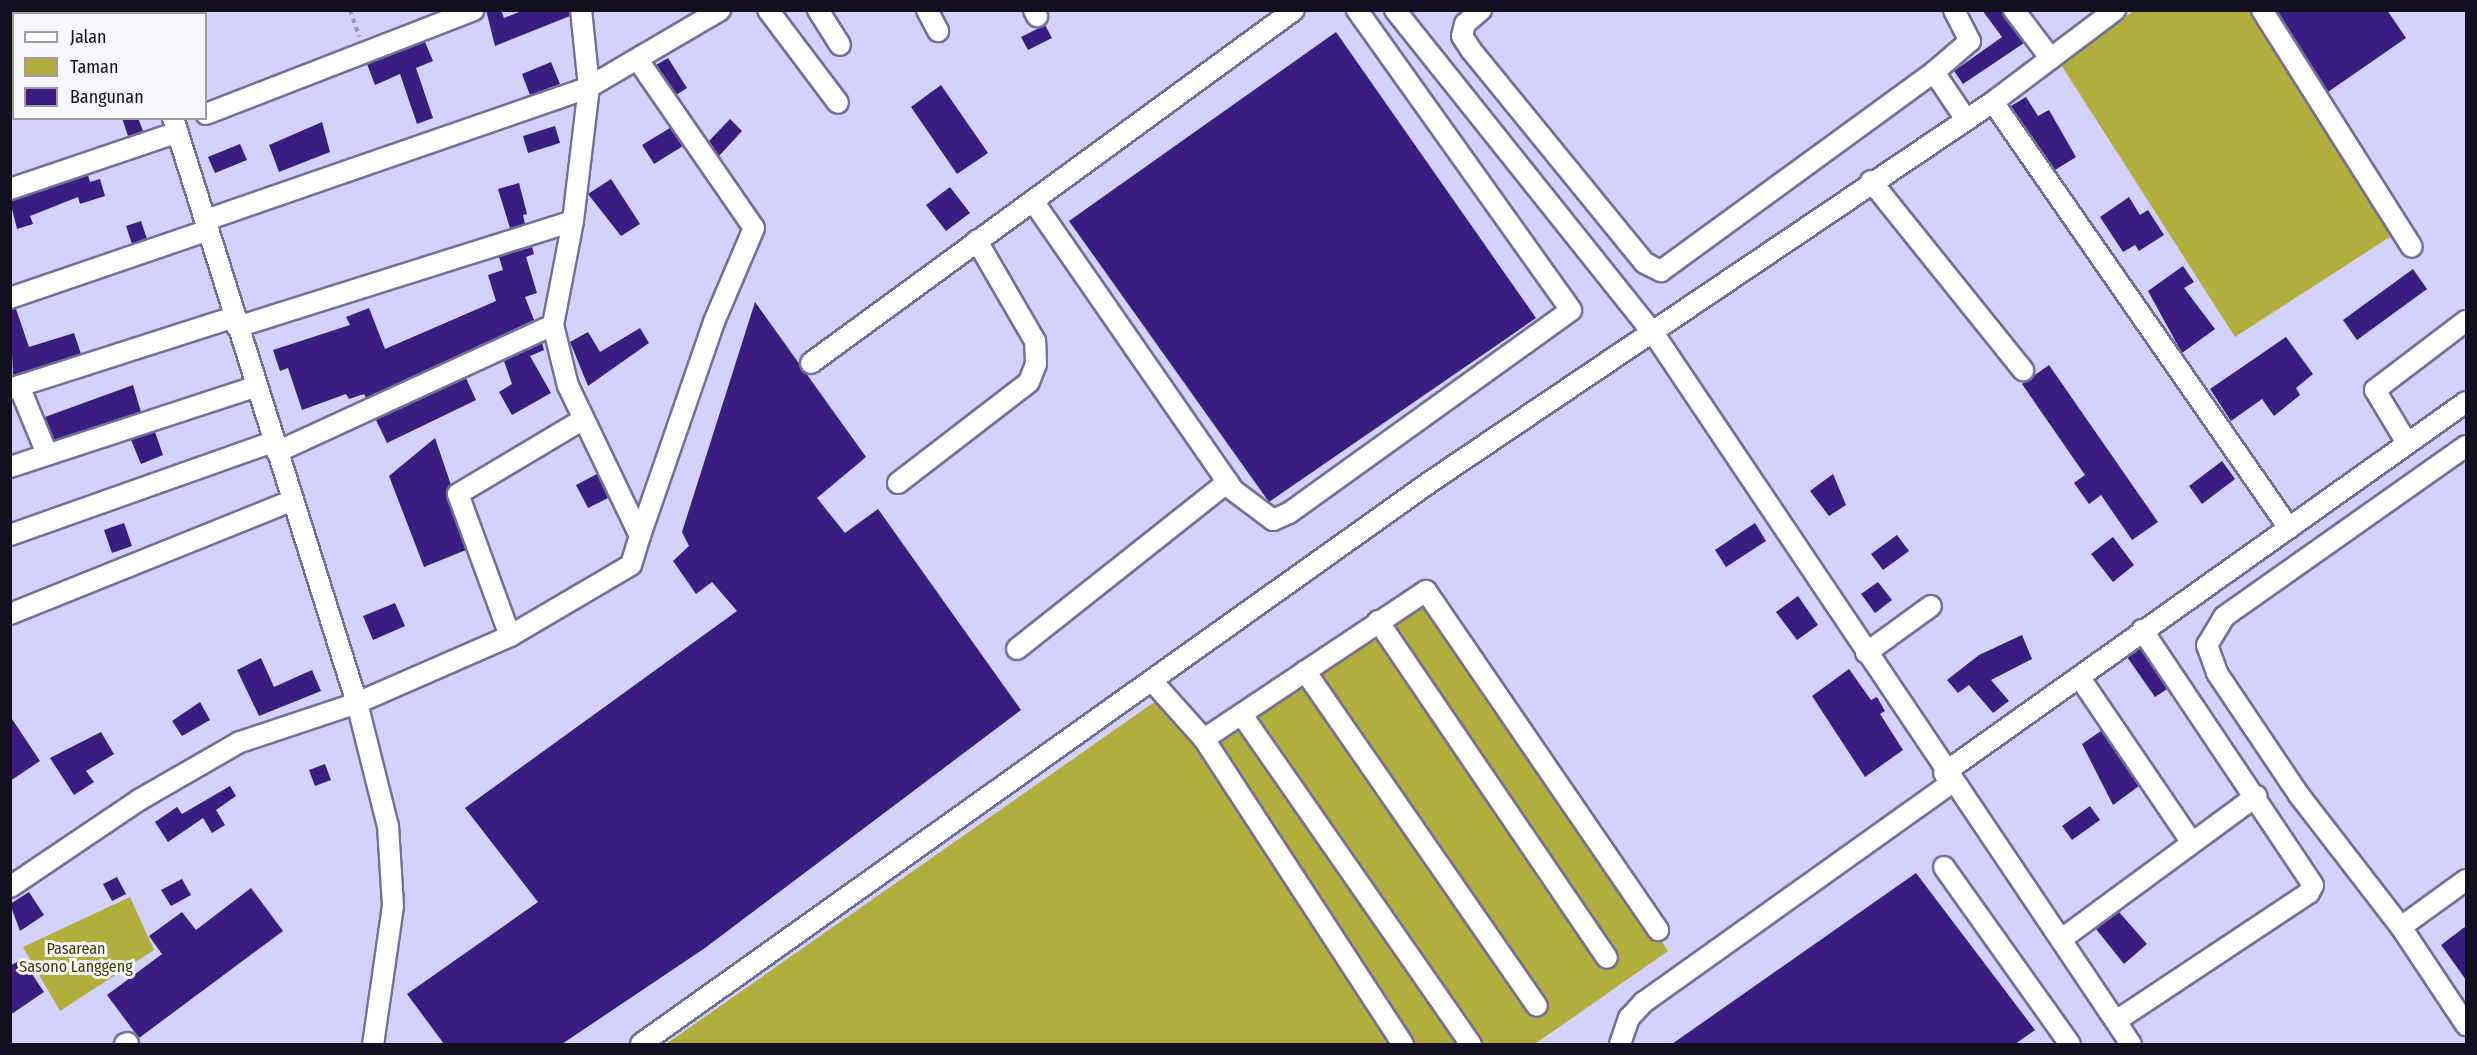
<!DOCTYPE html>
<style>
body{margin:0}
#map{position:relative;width:2477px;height:1055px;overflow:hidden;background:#d3d1fd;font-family:"Fira Sans Condensed",sans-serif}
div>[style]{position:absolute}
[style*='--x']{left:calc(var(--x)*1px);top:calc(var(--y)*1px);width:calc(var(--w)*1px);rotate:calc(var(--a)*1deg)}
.green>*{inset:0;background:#b2ae3b}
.building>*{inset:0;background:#381e81}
.path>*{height:4px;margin-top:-2px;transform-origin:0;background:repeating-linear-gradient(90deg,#9896ba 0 4.5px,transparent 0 9px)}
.roads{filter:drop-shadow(2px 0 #737097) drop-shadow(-2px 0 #737097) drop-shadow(0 2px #737097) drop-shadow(0 -2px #737097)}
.minor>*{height:20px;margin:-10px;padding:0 10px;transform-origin:10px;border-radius:10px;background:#fff}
span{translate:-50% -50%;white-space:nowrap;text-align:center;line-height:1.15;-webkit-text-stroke:6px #f7f7fb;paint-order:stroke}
.park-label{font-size:16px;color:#3e3c01}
.frame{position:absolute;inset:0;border:12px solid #12101f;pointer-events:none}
.legend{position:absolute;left:12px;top:12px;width:195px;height:108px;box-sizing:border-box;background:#f7f7fb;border:2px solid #9b9ba3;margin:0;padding:8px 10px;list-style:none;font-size:18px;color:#12101f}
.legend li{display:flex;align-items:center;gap:12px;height:30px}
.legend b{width:30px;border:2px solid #9b9ba3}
</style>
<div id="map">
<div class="green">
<div style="clip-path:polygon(2134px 11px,2253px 11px,2396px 233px,2235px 337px,2058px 60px)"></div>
<div style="clip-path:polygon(1435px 590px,1668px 951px,1535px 1044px,666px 1044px,1163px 696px,1199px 750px,1242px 715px)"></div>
<div style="clip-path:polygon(130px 897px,154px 950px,60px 1011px,23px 947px)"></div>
</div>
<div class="building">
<div style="clip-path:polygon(486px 10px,501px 10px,504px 18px,524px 10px,569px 10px,570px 16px,495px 46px)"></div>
<div style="clip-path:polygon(1982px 10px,2002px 10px,2024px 43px,1963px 84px,1954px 71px,2002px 37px)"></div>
<div style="clip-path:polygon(2277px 10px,2387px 10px,2406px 38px,2328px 92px)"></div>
<div style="clip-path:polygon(1045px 25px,1052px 38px,1028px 50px,1021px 37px)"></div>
<div style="clip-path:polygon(1336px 32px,1536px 318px,1269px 502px,1069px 221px)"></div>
<div style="clip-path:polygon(425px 42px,433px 61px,416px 68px,433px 118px,417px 124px,400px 74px,375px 85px,367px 64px)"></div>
<div style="clip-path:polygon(668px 58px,687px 88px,676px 95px,656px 65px)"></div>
<div style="clip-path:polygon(551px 62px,560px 84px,530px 95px,522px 74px)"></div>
<div style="clip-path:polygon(941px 85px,988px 153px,957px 174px,911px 107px)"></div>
<div style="clip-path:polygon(2026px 97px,2038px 116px,2049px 110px,2076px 157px,2055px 170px,2011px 106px)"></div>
<div style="clip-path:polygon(122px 118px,138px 118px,143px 131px,128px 136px)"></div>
<div style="clip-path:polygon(730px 119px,742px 131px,719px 156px,709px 141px)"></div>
<div style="clip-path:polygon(322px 122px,330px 152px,279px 172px,269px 145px)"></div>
<div style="clip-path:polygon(555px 126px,560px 143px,528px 153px,523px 136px)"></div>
<div style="clip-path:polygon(670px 128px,683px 146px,654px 164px,642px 145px)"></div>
<div style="clip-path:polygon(240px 144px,247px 160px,215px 173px,208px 157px)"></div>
<div style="clip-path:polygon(88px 175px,90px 182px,100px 179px,105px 196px,80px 204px,78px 197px,30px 216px,33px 224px,17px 229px,10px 201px)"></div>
<div style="clip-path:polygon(611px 179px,640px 224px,621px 236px,588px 194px)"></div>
<div style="clip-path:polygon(519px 183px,527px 214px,523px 215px,525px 224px,510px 228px,498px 189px)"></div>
<div style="clip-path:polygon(950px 187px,970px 213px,946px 231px,926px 205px)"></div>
<div style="clip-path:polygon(2129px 197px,2140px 215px,2148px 210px,2164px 235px,2139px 251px,2135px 245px,2123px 252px,2100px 217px)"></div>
<div style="clip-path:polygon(141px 221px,147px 239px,132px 244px,126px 226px)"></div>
<div style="clip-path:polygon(532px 247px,534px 254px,526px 257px,537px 293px,525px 297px,534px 320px,366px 398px,364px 394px,349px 399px,346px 394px,302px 410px,288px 368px,280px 371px,273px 350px,350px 325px,346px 317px,369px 308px,385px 349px,496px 301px,488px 275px,503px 270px,499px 257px)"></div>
<div style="clip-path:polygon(2183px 266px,2194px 282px,2184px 288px,2215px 329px,2182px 353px,2148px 291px)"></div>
<div style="clip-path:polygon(2413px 269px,2427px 289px,2357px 340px,2343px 320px)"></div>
<div style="clip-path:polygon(755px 302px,866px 457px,817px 498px,845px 533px,878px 509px,1021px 710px,705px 948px,562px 1044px,444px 1044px,407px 994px,538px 902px,465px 808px,737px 611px,712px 582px,696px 594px,673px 561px,689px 546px,682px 532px)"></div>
<div style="clip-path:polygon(16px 309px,29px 347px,74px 333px,81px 354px,13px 375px,10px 310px)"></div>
<div style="clip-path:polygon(640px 328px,649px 343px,588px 386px,570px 342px,588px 332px,600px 352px)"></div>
<div style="clip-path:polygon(2286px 337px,2313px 374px,2296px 388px,2300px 395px,2274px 416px,2262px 399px,2231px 421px,2210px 389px)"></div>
<div style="clip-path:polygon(542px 343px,544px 350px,530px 356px,551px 393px,512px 415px,499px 392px,512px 384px,504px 361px)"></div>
<div style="clip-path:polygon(2049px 365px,2158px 522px,2132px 540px,2101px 495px,2089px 504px,2074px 483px,2085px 475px,2022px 384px)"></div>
<div style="clip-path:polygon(466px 378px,476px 400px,387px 443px,376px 420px)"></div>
<div style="clip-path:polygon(133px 385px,141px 412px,54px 440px,45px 417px)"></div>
<div style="clip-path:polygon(155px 432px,163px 455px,141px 464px,131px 440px)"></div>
<div style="clip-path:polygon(435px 438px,451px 485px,447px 498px,466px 550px,424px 567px,389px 476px)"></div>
<div style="clip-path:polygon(2222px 461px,2235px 479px,2202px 504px,2189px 486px)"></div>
<div style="clip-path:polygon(597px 474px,608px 498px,588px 508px,576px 485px)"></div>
<div style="clip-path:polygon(1833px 474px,1846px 505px,1829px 516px,1810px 491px)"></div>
<div style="clip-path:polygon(124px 523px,132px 546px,112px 553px,104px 530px)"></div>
<div style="clip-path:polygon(1755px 523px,1766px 541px,1726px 567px,1715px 550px)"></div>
<div style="clip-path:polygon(1897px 535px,1909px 551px,1883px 570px,1871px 554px)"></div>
<div style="clip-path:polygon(2113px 537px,2134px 565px,2113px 582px,2091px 554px)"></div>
<div style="clip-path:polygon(1878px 582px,1892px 600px,1875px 613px,1861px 594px)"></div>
<div style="clip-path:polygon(1798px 596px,1818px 625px,1797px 640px,1776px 612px)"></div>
<div style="clip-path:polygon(395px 603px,405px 626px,373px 640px,363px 616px)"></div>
<div style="clip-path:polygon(2022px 635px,2032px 659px,1991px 680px,2009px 701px,1993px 713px,1969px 685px,1958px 693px,1947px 680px,1979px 655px)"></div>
<div style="clip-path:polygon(2140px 648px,2167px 689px,2155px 697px,2127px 657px)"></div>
<div style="clip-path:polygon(261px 658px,274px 687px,312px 670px,321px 691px,259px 716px,237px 670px)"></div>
<div style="clip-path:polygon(1849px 669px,1871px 700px,1877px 697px,1885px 711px,1880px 714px,1903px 750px,1865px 777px,1812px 696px)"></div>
<div style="clip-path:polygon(200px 702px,210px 720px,182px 736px,172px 721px)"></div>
<div style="clip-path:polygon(10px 716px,40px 761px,10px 781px)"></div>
<div style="clip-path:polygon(2101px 731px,2139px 786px,2113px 805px,2082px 744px)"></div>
<div style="clip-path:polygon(101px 732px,114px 754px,86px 771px,94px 782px,74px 795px,50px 758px)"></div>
<div style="clip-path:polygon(325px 764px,331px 780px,315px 786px,309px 770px)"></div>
<div style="clip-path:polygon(230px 786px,236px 796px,216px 810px,225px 825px,212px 833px,203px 818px,168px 842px,155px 822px,177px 807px,182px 814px)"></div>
<div style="clip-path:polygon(2090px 806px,2100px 820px,2072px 840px,2062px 826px)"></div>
<div style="clip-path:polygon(1916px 873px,2035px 1030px,2015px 1044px,1672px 1044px)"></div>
<div style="clip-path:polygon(117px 877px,126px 894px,112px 901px,103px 884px)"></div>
<div style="clip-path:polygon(182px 879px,191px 895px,171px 906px,161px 890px)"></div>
<div style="clip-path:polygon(251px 888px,283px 931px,139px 1038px,107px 995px,162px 954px,149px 936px,182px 912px,196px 930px)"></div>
<div style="clip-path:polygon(29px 892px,44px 915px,20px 931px,10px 904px)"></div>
<div style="clip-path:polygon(2119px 912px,2147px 944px,2124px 964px,2096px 929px)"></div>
<div style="clip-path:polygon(2466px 926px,2466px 980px,2441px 945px)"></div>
<div style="clip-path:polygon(22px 959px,44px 992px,10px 1015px,10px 966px)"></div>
</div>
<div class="path">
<div style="--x:350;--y:10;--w:28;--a:71"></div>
</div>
<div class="roads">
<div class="minor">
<div style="--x:768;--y:10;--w:116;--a:53"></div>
<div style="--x:818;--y:10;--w:41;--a:57.8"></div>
<div style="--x:927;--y:10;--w:24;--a:62"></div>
<div style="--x:1034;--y:10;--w:7;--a:63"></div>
<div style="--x:1395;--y:10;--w:415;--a:51.4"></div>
<div style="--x:1654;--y:334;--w:855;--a:56.11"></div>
<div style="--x:1481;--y:10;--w:21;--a:139"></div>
<div style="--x:1465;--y:24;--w:12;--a:104"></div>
<div style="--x:1462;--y:36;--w:17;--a:57"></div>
<div style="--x:1471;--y:50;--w:275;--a:50.8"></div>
<div style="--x:1645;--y:263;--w:18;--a:27"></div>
<div style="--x:1661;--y:271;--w:338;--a:-36.1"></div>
<div style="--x:1954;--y:10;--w:35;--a:63"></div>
<div style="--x:1970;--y:41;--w:48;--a:139.3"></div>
<div style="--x:1934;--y:72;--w:55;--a:56"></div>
<div style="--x:2014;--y:10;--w:61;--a:52.9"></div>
<div style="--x:2262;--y:10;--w:280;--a:57.7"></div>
<div style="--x:152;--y:14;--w:9;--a:-27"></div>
<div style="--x:638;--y:60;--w:204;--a:55.4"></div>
<div style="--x:754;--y:228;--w:102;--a:113.1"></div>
<div style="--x:714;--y:322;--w:226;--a:109.1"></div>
<div style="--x:10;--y:82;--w:4;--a:-14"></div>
<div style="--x:1993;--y:102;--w:519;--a:55.21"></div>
<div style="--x:206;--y:114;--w:287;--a:-21.2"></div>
<div style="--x:173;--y:118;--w:613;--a:72.54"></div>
<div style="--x:357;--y:703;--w:127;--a:75.9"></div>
<div style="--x:388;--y:826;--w:80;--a:86.4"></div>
<div style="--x:393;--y:906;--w:139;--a:98.2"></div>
<div style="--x:1871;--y:181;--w:243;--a:51.2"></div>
<div style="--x:10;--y:189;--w:177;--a:-18.7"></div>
<div style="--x:1033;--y:201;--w:351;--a:55.3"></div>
<div style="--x:1233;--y:490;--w:50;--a:36.9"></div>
<div style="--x:1273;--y:520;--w:17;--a:-24"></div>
<div style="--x:1289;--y:513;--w:347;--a:-35.7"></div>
<div style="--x:1571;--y:310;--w:369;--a:-125.5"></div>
<div style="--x:206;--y:220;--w:405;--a:-19.1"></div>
<div style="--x:589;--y:87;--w:152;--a:-30.4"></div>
<div style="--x:10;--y:298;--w:210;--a:-18.9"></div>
<div style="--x:237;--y:327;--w:352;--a:-17.5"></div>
<div style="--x:811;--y:363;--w:598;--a:-36.16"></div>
<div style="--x:19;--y:386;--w:74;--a:67.6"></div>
<div style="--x:10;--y:389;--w:235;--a:-17.8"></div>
<div style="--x:2407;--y:443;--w:62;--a:-121.1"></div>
<div style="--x:2375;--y:390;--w:114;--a:-37.2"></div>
<div style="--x:2466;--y:446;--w:296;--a:144.8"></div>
<div style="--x:2224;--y:617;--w:33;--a:121"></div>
<div style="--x:2207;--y:645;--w:30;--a:70"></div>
<div style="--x:2217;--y:673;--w:147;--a:56.1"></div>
<div style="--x:2299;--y:795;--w:167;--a:52.3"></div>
<div style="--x:2401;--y:927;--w:118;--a:56.4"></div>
<div style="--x:277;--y:452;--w:304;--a:-24.7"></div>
<div style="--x:10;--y:467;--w:258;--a:-18.1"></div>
<div style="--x:898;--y:483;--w:165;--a:-37.6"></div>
<div style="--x:1029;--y:382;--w:19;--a:-69"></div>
<div style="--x:1036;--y:364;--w:23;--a:-92"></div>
<div style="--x:1035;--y:341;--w:116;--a:-120.1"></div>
<div style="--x:10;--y:535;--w:279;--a:-19.5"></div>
<div style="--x:10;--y:614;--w:303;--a:-21.9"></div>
<div style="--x:1378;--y:621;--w:407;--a:55.8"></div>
<div style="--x:510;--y:636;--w:151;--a:-110.1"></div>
<div style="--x:458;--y:494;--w:144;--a:-30.8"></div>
<div style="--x:1017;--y:649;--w:269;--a:-38.4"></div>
<div style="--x:1866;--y:653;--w:80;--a:-35.9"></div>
<div style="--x:1305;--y:671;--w:407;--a:55.3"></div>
<div style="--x:2080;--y:678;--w:199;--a:55.8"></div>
<div style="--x:1153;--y:682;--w:76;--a:48.2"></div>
<div style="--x:1204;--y:739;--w:364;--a:56.9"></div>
<div style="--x:1242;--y:715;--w:401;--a:55.2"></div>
<div style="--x:1204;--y:739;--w:267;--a:-33.7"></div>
<div style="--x:1426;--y:591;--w:411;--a:55.6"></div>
<div style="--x:1944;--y:773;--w:640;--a:-35.4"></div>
<div style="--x:1944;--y:867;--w:217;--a:54.6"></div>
<div style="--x:10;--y:887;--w:156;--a:-34"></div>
<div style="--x:139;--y:800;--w:116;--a:-29.9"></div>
<div style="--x:240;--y:742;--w:123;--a:-18.4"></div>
<div style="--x:357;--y:703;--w:167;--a:-23.6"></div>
<div style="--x:510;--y:636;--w:140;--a:-30.4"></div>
<div style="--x:631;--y:565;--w:30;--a:-73"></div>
<div style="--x:640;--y:536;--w:166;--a:-115.6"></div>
<div style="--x:568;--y:386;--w:63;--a:-103.8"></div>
<div style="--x:553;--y:325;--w:106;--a:-79.1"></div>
<div style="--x:573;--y:221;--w:135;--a:-83.2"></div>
<div style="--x:589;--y:87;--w:77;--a:-95.9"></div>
<div style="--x:2401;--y:927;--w:80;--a:-35.9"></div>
<div style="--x:2063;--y:938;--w:240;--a:-36.3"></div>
<div style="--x:2116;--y:1021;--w:232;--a:-33.6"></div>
<div style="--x:2309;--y:893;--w:9;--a:-63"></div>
<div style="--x:2313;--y:885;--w:307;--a:-123.8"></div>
<div style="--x:125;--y:1044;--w:3;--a:-18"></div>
<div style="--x:641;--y:1044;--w:969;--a:-35.46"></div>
<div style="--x:1430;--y:482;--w:679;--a:-34.02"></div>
<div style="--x:1993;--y:102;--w:153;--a:-37"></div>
<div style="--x:1620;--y:1044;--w:28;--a:-71"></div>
<div style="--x:1629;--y:1018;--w:22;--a:-47"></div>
<div style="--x:1644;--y:1002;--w:377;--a:-35.5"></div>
</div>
</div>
<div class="park-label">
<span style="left:76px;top:958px">Pasarean<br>Sasono Langgeng</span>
</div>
<div class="frame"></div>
<ul class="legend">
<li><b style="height:8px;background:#fff"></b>Jalan</li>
<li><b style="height:16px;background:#b2ae3b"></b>Taman</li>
<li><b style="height:16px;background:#381e81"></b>Bangunan</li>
</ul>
</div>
